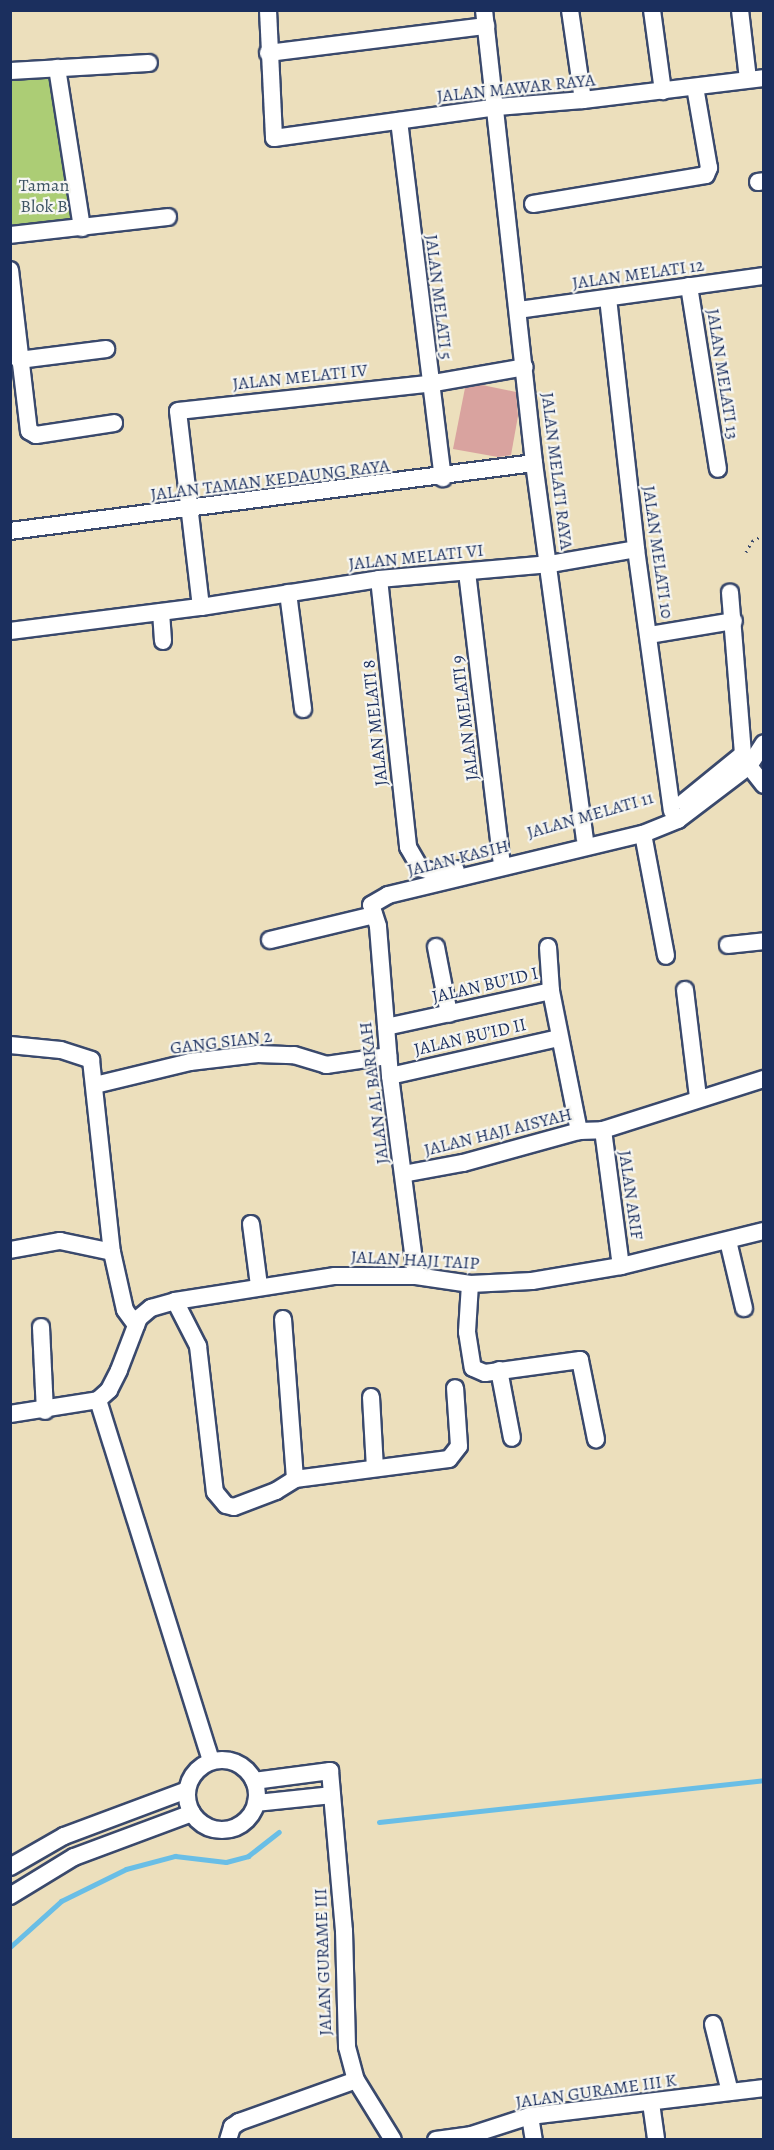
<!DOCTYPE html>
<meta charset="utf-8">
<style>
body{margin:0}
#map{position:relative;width:774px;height:2150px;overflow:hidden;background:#ecdfbc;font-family:Alegreya,serif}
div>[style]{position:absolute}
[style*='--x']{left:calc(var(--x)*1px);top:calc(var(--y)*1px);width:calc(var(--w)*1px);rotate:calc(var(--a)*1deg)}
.green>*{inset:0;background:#accd75}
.stream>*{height:5px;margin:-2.5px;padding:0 2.5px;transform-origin:2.5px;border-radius:2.5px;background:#69bee6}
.building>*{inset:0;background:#d9a39f}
.path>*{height:3px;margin-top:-1.5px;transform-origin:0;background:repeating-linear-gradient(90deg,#3a496c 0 1.5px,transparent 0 6px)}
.roads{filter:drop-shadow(2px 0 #3a496c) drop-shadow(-2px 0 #3a496c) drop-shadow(0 2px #3a496c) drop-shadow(0 -2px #3a496c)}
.minor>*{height:16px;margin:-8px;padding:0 8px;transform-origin:8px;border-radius:8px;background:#fff}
.minor>.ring{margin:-8px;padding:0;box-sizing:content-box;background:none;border:16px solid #fff;border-radius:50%}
span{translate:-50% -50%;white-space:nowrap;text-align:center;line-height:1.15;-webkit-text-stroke:4.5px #f6f6f2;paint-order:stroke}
.street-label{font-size:18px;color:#1b2f5e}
.park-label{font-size:18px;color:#3f5664}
.frame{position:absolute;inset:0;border:12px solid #1b2f5e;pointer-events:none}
</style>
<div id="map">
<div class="green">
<div style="clip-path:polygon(57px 68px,82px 228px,11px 235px,11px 71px)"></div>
</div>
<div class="stream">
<div style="--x:379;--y:1822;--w:387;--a:-6.2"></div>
<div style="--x:10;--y:1947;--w:69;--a:-42"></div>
<div style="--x:61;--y:1901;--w:72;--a:-26.2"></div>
<div style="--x:126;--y:1869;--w:51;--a:-14.9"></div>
<div style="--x:175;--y:1856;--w:51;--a:6.7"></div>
<div style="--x:226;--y:1862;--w:23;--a:-15"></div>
<div style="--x:248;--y:1856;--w:39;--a:-38"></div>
</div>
<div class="building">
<div style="clip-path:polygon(482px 385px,516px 392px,518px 416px,511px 455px,498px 457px,453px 449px,465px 388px)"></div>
</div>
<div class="path">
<div style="--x:746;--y:552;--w:13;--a:-61"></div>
<div style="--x:752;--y:541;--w:13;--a:-27"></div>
</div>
<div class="roads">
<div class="minor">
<div style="--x:268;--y:10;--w:128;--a:87.3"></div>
<div style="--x:274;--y:138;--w:225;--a:-7.9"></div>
<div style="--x:497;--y:107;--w:86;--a:-4.7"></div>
<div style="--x:583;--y:100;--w:182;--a:-6.9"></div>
<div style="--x:484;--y:10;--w:456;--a:83.7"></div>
<div style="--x:534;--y:463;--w:379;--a:82.3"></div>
<div style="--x:570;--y:10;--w:91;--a:81.8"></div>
<div style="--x:652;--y:10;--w:82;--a:82.3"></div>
<div style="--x:740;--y:10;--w:69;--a:83.4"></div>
<div style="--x:268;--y:53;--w:220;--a:-7.1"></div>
<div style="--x:57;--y:68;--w:162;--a:81.1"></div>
<div style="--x:10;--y:71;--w:139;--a:-3.3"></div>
<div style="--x:399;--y:121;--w:360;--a:83"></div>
<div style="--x:758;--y:182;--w:6;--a:-9"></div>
<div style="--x:533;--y:204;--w:175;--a:-9.5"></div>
<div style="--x:706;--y:175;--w:8;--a:-67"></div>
<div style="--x:709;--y:168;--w:82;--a:-99.8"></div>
<div style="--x:10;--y:235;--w:159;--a:-6.5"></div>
<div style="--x:10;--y:270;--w:162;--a:83.3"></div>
<div style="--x:29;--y:431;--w:8;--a:30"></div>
<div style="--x:36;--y:435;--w:79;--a:-8.7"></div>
<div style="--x:689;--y:286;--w:185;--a:81"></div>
<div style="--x:608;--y:298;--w:253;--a:83.6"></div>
<div style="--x:636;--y:549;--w:264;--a:82.2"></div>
<div style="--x:518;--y:310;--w:248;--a:-7.9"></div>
<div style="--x:19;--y:360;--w:88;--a:-7.2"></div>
<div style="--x:10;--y:531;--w:528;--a:-7.39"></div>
<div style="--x:467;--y:572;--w:289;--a:83.2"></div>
<div style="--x:379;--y:579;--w:270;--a:83.8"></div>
<div style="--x:408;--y:847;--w:24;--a:60"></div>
<div style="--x:420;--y:868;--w:18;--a:16"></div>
<div style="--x:437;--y:873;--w:19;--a:-12"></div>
<div style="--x:288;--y:593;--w:117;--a:82.6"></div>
<div style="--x:201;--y:607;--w:197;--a:-96.7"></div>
<div style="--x:178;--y:411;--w:258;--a:-6.2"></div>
<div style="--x:434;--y:383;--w:92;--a:-10"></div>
<div style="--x:161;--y:612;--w:29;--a:86"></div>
<div style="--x:10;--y:631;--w:193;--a:-7.2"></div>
<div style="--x:201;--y:607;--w:180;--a:-8.9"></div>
<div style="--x:379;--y:579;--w:172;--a:-5"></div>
<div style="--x:550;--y:564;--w:87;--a:-9.9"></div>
<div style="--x:649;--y:635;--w:86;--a:-9.4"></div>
<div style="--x:749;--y:766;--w:24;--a:52"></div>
<div style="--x:684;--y:802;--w:76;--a:-39.1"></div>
<div style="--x:743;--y:754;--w:162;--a:-94.6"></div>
<div style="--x:643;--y:834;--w:124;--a:79.3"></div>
<div style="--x:270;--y:940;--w:107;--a:-13.5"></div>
<div style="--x:728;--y:945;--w:36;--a:-6"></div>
<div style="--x:436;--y:947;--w:68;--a:79"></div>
<div style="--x:685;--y:990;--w:108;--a:83.1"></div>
<div style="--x:551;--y:991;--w:143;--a:78.7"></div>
<div style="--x:386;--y:1027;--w:169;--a:-12.3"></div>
<div style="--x:551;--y:991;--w:44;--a:-93.9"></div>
<div style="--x:10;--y:1045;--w:51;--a:5.6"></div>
<div style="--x:61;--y:1050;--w:32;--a:18"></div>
<div style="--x:91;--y:1060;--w:193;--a:83.8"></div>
<div style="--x:112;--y:1252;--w:59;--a:77.4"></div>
<div style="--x:125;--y:1310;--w:19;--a:54"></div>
<div style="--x:390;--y:1076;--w:173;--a:-12.7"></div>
<div style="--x:95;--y:1085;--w:98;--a:-13.6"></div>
<div style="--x:190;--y:1062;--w:68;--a:-6.7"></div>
<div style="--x:258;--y:1054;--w:36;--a:2"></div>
<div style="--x:294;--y:1055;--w:34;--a:17"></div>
<div style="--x:326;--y:1065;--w:63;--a:-8.3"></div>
<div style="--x:603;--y:1130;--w:137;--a:82.5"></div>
<div style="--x:403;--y:1174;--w:61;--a:-10.4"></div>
<div style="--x:463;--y:1163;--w:120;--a:-15.4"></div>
<div style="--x:579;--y:1131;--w:24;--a:-2"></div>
<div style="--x:603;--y:1130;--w:169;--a:-17.6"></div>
<div style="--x:251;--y:1224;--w:63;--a:82.6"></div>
<div style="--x:728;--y:1241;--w:69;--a:76.6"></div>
<div style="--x:10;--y:1250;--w:51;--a:-10.2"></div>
<div style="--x:60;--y:1241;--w:53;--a:11.9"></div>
<div style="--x:416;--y:1276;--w:202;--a:-97.4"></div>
<div style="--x:390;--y:1076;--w:150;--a:-94.6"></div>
<div style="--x:378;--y:926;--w:22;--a:-108"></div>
<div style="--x:371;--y:905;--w:20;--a:-30"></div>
<div style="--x:388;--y:895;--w:262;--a:-13.5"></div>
<div style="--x:643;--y:834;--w:38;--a:-22"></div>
<div style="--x:678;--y:820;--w:89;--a:-37.3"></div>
<div style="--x:749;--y:766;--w:27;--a:-57"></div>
<div style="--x:470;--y:1284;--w:48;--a:93.6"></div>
<div style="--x:467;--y:1332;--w:36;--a:81"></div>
<div style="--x:473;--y:1368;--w:13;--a:23"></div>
<div style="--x:485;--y:1373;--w:96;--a:-7.8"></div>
<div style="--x:580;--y:1360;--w:81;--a:78.6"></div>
<div style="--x:175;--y:1301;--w:51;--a:62.9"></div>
<div style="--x:198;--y:1346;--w:147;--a:83.4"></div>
<div style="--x:215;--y:1492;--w:17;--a:50"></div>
<div style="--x:226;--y:1505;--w:8;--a:14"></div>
<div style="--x:234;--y:1507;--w:45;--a:-20.9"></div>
<div style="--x:276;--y:1491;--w:22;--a:-32"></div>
<div style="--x:295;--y:1479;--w:155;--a:-7.4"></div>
<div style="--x:449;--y:1459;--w:16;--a:-52"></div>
<div style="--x:459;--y:1446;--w:58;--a:-93.9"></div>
<div style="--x:283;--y:1319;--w:160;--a:85.7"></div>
<div style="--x:41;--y:1327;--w:84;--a:87.3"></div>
<div style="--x:499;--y:1370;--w:69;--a:79.2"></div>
<div style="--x:371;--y:1397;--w:71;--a:86.8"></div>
<div style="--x:98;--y:1400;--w:378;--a:72.6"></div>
<div style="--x:10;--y:1414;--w:89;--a:-9"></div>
<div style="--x:98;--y:1400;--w:15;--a:-42"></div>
<div style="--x:109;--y:1390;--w:22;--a:-63"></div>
<div style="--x:119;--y:1370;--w:56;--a:-69"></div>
<div style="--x:139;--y:1318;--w:16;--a:-40"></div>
<div style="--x:151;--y:1308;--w:25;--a:-16"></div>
<div style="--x:175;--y:1301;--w:162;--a:-8.9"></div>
<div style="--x:335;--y:1276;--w:81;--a:0"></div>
<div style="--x:416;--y:1276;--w:55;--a:8.4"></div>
<div style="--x:470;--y:1284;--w:62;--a:-2.8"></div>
<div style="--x:532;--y:1281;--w:90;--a:-9.6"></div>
<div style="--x:621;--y:1266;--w:147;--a:-13.8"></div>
<div class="ring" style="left:187px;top:1760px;width:54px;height:54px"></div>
<div style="--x:254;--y:1781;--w:77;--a:-7.5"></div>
<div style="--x:330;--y:1771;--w:161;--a:85"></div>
<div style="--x:344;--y:1931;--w:116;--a:88.5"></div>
<div style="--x:347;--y:2047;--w:34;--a:75"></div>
<div style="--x:356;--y:2080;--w:70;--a:58.3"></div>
<div style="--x:256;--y:1803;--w:76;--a:-6"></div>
<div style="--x:10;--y:1867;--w:62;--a:-29.9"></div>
<div style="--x:64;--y:1836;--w:131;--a:-20.5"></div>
<div style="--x:10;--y:1896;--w:75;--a:-31.4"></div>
<div style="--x:74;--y:1857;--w:126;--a:-20.4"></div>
<div style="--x:713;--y:2024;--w:70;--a:76"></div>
<div style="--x:651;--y:2103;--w:37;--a:82"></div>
<div style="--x:530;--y:2116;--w:24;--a:81"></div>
<div style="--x:228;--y:2140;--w:14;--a:-73"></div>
<div style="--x:232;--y:2127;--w:9;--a:-36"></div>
<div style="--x:239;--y:2122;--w:124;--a:-19.7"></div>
<div style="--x:436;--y:2140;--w:35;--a:-8"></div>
<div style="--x:471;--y:2135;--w:62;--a:-17.9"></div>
<div style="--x:530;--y:2116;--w:236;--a:-6.8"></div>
</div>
</div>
<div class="street-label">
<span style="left:516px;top:88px;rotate:-6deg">JALAN MAWAR RAYA</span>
<span style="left:638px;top:274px;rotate:-8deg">JALAN MELATI 12</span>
<span style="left:439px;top:297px;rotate:83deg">JALAN MELATI 5</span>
<span style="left:723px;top:374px;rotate:81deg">JALAN MELATI 13</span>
<span style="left:300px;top:377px;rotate:-6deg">JALAN MELATI IV</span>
<span style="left:557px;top:471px;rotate:83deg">JALAN MELATI RAYA</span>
<span style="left:270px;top:480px;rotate:-7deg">JALAN TAMAN KEDAUNG RAYA</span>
<span style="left:658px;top:552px;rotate:82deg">JALAN MELATI 10</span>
<span style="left:416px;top:557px;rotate:-6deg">JALAN MELATI VI</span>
<span style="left:465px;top:718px;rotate:-97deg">JALAN MELATI 9</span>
<span style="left:375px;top:723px;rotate:-96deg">JALAN MELATI 8</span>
<span style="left:590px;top:815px;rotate:-16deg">JALAN MELATI 11</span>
<span style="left:458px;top:858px;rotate:-14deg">JALAN KASIH</span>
<span style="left:485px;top:985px;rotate:-13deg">JALAN BU’ID I</span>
<span style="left:470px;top:1037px;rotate:-13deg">JALAN BU’ID II</span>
<span style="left:221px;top:1042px;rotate:-7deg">GANG SIAN 2</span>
<span style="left:374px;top:1093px;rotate:-97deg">JALAN AL BARKAH</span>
<span style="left:498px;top:1132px;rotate:-14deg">JALAN HAJI AISYAH</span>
<span style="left:631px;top:1195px;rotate:82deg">JALAN ARIF</span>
<span style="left:415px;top:1260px;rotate:3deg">JALAN HAJI TAIP</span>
<span style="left:323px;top:1962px;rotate:-92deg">JALAN GURAME III</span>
<span style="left:596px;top:2091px;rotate:-8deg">JALAN GURAME III K</span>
</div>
<div class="park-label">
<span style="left:44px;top:196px">Taman<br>Blok B</span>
</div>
<div class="frame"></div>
</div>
